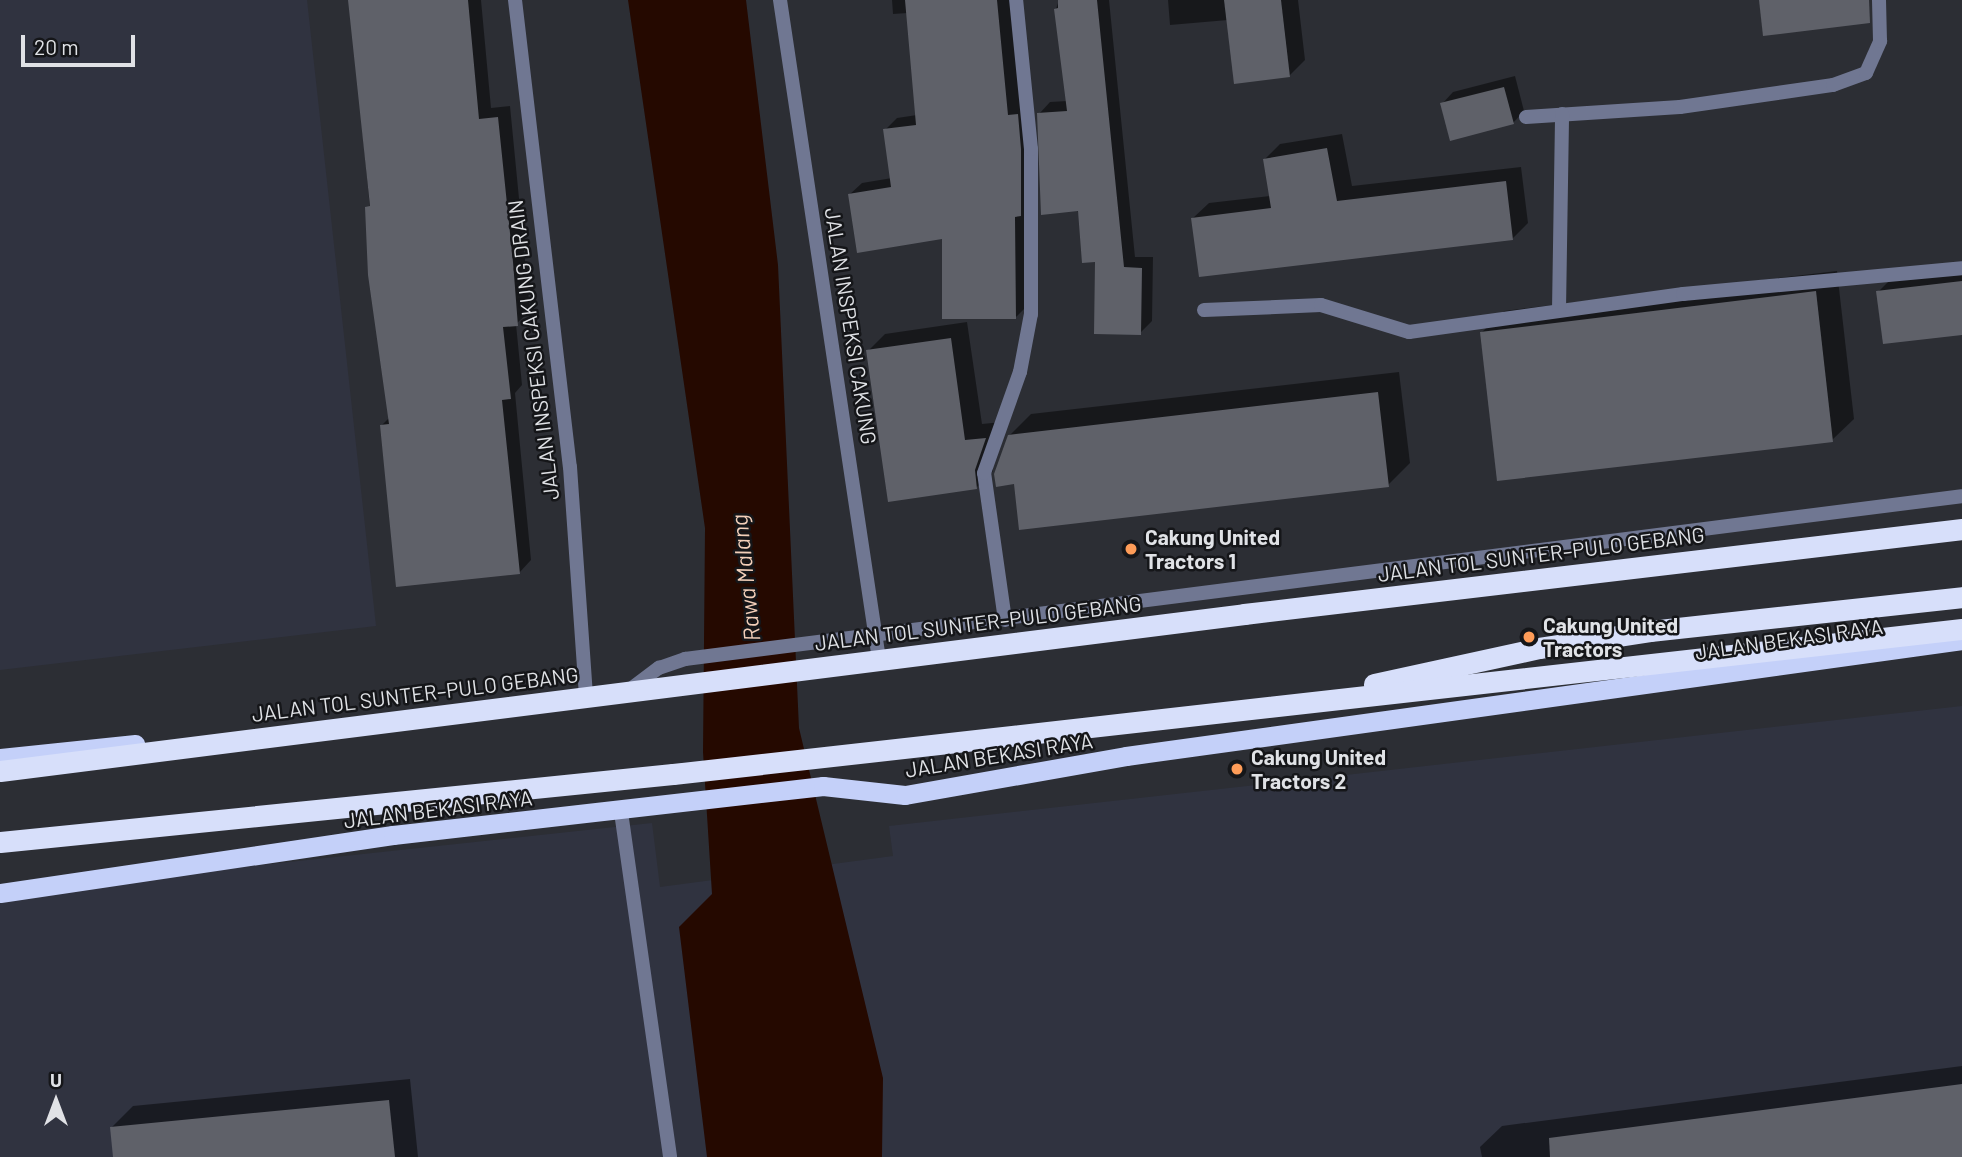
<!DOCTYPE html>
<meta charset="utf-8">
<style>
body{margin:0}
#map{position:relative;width:1962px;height:1157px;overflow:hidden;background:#2c2e34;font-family:Barlow,sans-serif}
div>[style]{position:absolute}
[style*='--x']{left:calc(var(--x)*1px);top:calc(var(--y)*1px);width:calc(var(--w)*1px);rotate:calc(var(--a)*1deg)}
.built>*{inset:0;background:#303340}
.water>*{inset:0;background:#250900}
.shadow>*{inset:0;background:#0007}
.building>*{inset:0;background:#5f6169}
.minor>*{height:14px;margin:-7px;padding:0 7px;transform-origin:7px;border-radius:7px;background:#707792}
.tertiary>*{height:14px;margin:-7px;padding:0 7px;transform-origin:7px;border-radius:7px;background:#707792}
.trunk>*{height:19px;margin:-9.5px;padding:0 9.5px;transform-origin:9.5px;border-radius:9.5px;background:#c4d0f9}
.motorway>*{height:21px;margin:-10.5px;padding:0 10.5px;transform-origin:10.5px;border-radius:10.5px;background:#d7dffa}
.motorway-bridge>*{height:21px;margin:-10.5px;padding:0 10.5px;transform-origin:10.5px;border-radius:10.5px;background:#d7dffa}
.dots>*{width:19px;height:19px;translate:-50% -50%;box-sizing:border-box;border:4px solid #151619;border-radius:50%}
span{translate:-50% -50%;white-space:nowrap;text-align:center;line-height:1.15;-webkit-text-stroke:5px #151619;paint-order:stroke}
.street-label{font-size:21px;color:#e0e2e6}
.poi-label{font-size:21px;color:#e0e2e6;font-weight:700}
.left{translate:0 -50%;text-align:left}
.water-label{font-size:23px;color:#f3cfb9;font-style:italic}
.north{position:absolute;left:21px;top:1066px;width:70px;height:70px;-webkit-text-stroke:5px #151619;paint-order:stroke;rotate:0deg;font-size:19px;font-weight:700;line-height:28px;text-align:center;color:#e0e2e6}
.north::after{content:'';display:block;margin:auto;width:24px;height:32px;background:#e0e2e6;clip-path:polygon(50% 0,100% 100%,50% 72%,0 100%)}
.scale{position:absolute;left:21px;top:35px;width:114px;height:32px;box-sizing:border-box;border:4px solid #e0e2e6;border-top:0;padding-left:9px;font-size:21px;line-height:24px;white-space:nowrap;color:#e0e2e6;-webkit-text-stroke:5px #151619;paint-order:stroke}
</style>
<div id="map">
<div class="built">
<div style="clip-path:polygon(0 0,307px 0,376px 626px,0 670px)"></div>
<div style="clip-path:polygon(1962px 706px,1962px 1157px,0 1157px,0 893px,652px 823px,660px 887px,893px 856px,889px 826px)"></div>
</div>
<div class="water">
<div style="clip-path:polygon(628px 0,746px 0,778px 265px,799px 728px,883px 1078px,882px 1157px,707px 1157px,679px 927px,712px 894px,703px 752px,705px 528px)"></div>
</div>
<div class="shadow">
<div style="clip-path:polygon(350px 0,481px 0,491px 108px,510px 106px,530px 311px,516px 324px,522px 385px,515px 393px,531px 560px,519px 573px,382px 425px,390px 417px)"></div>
<div style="clip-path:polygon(892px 0,1010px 0,1030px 103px,1028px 305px,1016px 317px,944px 237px,849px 195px,862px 183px,892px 178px,885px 130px,897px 118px,917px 115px,908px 13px,893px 14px)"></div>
<div style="clip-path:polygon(1059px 0,1109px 0,1135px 257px,1153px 257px,1152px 321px,1140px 333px,1097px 260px,1039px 114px,1050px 102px,1067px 101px,1056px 9px)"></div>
<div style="clip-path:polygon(1168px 0,1298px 0,1305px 60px,1289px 76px,1228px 20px,1170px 25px)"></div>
<div style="clip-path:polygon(1515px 76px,1524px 111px,1513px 123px,1442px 104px,1453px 92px)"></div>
<div style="clip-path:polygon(1342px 134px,1352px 186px,1521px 167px,1528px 223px,1512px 239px,1193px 218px,1209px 203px,1270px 196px,1264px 160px,1280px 144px)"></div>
<div style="clip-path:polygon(1962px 268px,1962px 333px,1878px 292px,1895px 275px)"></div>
<div style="clip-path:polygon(1837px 271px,1854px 419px,1832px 440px,1482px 332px,1504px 311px)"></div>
<div style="clip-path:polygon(967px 322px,982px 424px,1002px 422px,991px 452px,993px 471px,976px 488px,868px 351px,885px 334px)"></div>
<div style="clip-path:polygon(1399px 372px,1410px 463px,1388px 485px,1009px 436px,1031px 414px)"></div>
<div style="clip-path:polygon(1962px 1066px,1962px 1157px,1482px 1157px,1480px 1147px,1502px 1126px)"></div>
<div style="clip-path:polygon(410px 1079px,418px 1157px,115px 1157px,111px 1128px,133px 1106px)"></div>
</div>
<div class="building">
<div style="clip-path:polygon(348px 0,468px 0,479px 119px,498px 117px,513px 262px,518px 326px,503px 327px,511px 399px,502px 400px,520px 574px,396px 587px,380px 425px,389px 424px,368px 275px,365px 207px,370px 206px)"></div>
<div style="clip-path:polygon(905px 0,997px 0,1008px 115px,1018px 114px,1021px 149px,1021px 216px,1015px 217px,1016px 319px,942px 319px,942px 239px,857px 253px,848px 194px,891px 187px,883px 129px,916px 125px)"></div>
<div style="clip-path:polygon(1058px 0,1097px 0,1124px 267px,1142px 268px,1141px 335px,1094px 334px,1095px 262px,1082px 263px,1078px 211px,1041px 215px,1037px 113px,1067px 111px,1054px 9px,1058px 8px)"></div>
<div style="clip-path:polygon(1224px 0,1281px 0,1290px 77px,1234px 84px)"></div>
<div style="clip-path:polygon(1759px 0,1869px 0,1870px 23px,1763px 36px)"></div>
<div style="clip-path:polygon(1504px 87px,1514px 124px,1450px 141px,1440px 103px)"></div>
<div style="clip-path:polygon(1327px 148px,1337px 201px,1506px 181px,1513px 240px,1199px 277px,1191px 218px,1271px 208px,1263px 159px)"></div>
<div style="clip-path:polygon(1962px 281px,1962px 335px,1883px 344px,1876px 291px)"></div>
<div style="clip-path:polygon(1816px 291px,1833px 442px,1497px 481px,1480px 332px)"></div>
<div style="clip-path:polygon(951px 338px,965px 440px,986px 438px,975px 470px,977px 489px,888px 502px,866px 350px)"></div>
<div style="clip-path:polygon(1378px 392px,1389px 487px,1019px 530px,1014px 484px,996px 487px,994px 474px,1008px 435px)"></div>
<div style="clip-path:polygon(1962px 1084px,1962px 1157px,1550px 1157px,1549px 1138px)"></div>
<div style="clip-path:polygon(389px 1100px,395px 1157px,113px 1157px,110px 1127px)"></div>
</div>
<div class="minor">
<div style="--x:780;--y:0;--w:666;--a:81.46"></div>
<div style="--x:1526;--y:117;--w:154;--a:-3.7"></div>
<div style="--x:1680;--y:107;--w:155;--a:-8.2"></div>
<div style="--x:1833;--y:85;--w:35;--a:-20"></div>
<div style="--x:1866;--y:73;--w:35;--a:-66"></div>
<div style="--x:1880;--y:41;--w:41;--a:-91.4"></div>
<div style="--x:1204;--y:310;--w:117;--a:-2.4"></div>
<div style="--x:1321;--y:305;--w:92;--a:17.1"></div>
<div style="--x:1409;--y:332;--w:277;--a:-7.9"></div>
<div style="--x:1683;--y:294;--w:280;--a:-5.3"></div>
<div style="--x:1559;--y:310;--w:196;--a:-89.1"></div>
<div style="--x:1005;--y:620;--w:148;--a:-98.1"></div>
<div style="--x:984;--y:473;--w:107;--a:-70.4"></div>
<div style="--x:1020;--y:372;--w:59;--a:-79.3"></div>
<div style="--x:1031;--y:314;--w:165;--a:-90"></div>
<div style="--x:1031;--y:149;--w:150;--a:-95.7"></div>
<div style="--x:621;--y:812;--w:348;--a:81.9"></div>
</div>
<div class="tertiary">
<div style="--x:515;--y:0;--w:470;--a:83.3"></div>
<div style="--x:570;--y:467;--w:230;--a:86"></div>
<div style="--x:628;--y:691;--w:39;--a:-37"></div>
<div style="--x:659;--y:668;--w:28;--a:-19"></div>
<div style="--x:685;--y:659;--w:1287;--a:-7.27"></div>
</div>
<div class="trunk">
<div style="--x:0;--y:758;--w:136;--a:-5.9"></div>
<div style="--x:0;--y:893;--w:397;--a:-8.4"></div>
<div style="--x:393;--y:835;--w:433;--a:-6.5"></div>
<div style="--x:823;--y:786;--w:82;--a:6.3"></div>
<div style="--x:905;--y:795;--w:224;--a:-10"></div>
<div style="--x:1126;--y:756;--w:844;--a:-7.9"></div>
</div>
<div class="motorway">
<div style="--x:1374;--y:684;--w:169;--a:-12.3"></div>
<div style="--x:1539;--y:648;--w:112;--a:-8.7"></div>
<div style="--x:1650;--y:631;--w:314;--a:-6.2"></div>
<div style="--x:0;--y:842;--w:676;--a:-5.77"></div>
<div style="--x:673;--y:774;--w:1297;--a:-6.42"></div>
</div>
<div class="motorway-bridge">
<div style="--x:0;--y:771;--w:1254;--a:-7.19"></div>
<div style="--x:1244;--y:614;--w:723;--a:-6.75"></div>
</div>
<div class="dots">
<div style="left:1131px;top:549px;background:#fe9c58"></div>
<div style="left:1529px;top:637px;background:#fe9c58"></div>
<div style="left:1237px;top:769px;background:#fe9c58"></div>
</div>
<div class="street-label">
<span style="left:851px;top:326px;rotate:81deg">JALAN INSPEKSI CAKUNG</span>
<span style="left:533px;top:350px;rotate:-97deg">JALAN INSPEKSI CAKUNG DRAIN</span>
<span style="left:1541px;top:554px;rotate:-7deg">JALAN TOL SUNTER–PULO GEBANG</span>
<span style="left:978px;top:623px;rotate:-7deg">JALAN TOL SUNTER–PULO GEBANG</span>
<span style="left:1789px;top:639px;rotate:-8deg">JALAN BEKASI RAYA</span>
<span style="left:415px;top:694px;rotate:-7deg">JALAN TOL SUNTER–PULO GEBANG</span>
<span style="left:999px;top:755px;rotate:-9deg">JALAN BEKASI RAYA</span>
<span style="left:438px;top:809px;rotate:-7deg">JALAN BEKASI RAYA</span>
</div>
<div class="poi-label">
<span class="left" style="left:1145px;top:549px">Cakung United<br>Tractors 1</span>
<span class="left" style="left:1543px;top:637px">Cakung United<br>Tractors</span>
<span class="left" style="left:1251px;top:769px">Cakung United<br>Tractors 2</span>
</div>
<div class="water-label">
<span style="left:745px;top:578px;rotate:-96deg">Rawa Malang</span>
</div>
<div class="north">U</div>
<div class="scale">20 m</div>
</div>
